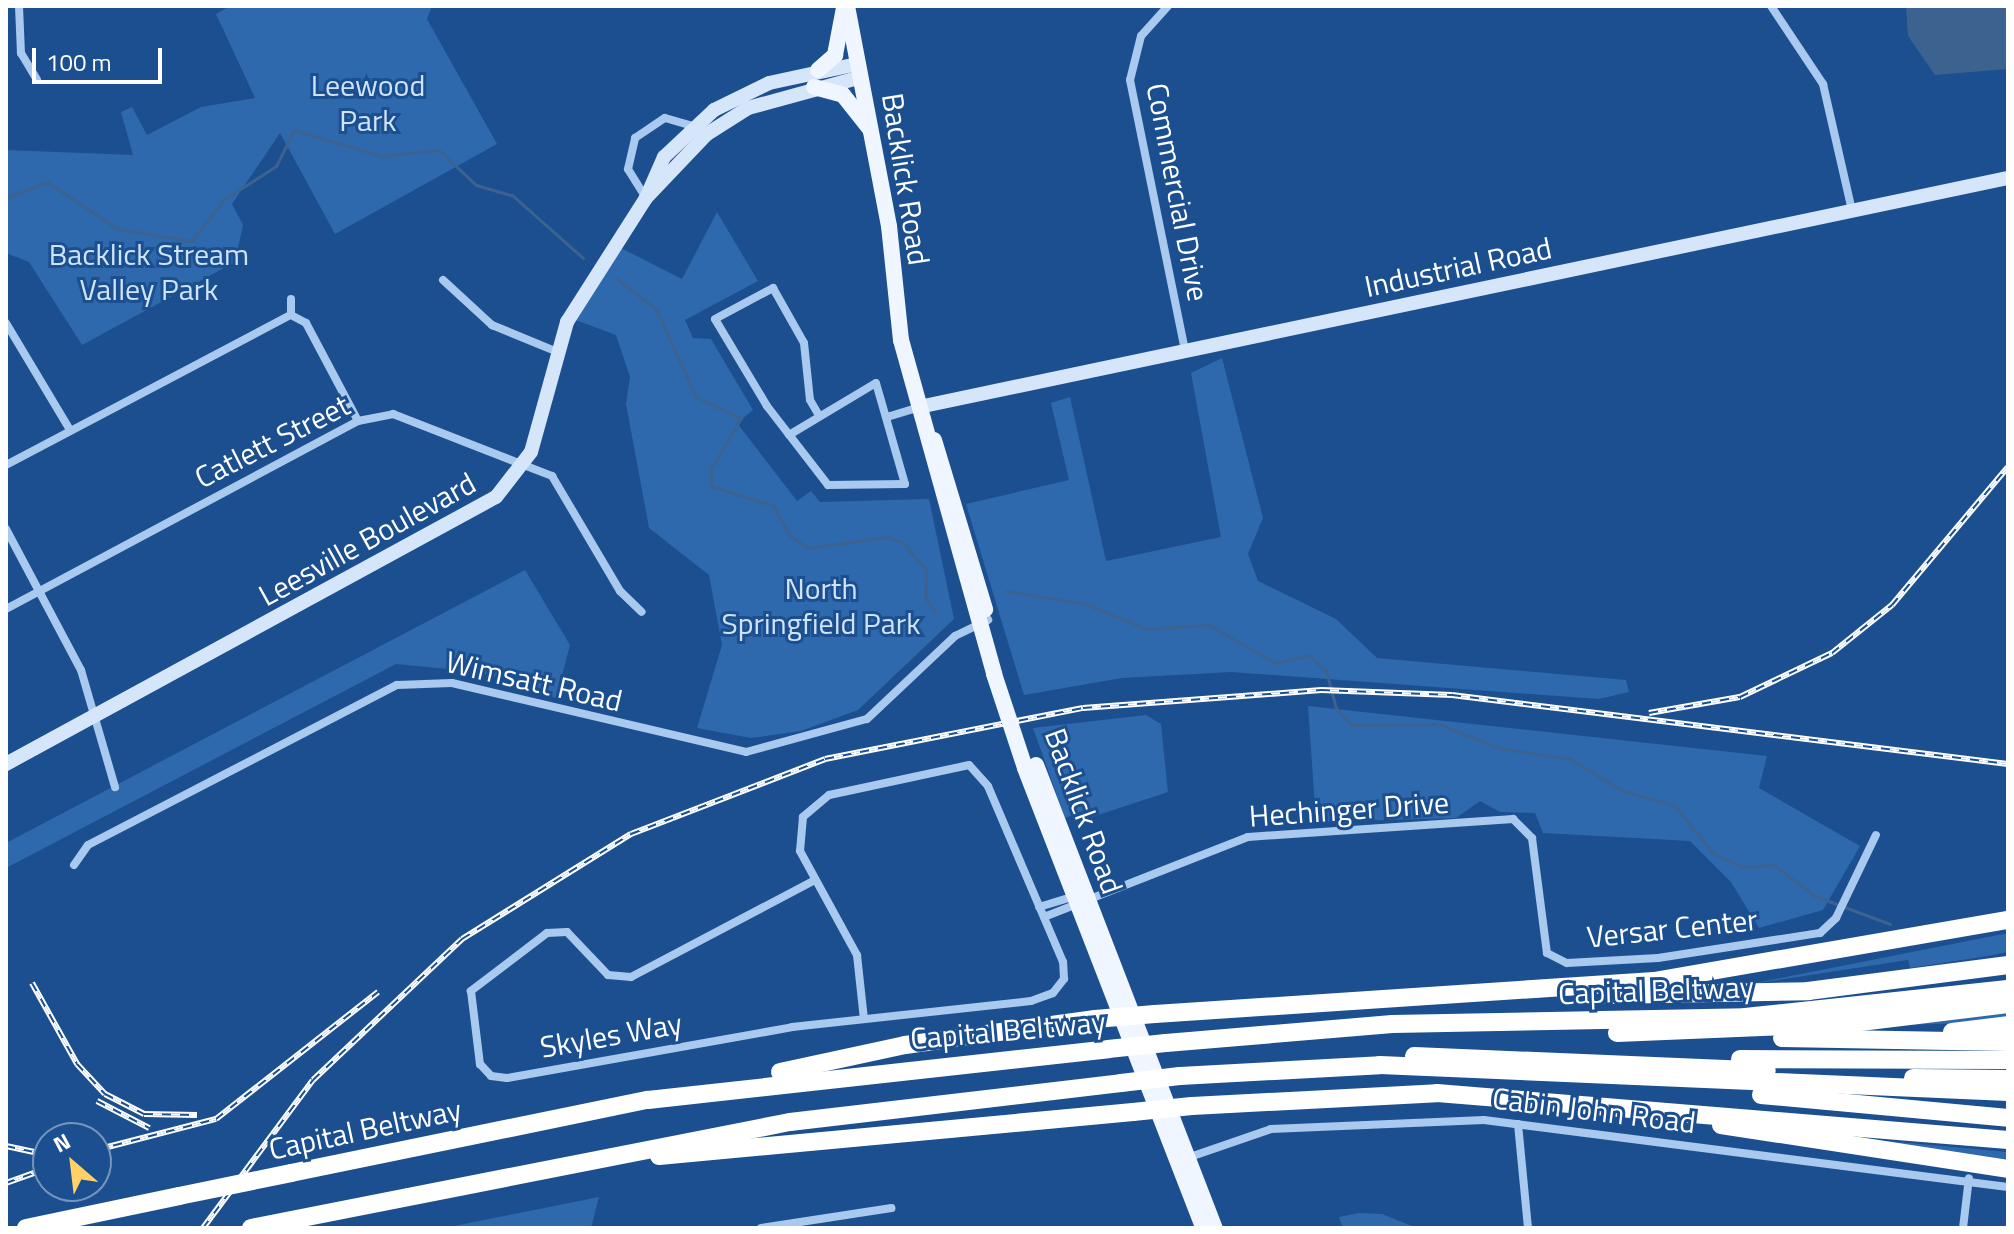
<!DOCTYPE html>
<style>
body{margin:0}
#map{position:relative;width:2014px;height:1234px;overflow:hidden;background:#1b4f8f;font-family:"Titillium Web",sans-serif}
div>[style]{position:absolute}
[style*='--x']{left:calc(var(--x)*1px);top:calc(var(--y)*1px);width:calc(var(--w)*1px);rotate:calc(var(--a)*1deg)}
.green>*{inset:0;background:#2e69ad}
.water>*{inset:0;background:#3c6290}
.stream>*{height:3px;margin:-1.5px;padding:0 1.5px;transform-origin:1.5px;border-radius:1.5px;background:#3c6290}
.street>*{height:8px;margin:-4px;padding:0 4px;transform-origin:4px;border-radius:4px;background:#a9c9ee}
.secondary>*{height:14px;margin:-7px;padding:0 7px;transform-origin:7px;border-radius:7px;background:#d6e6fa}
.primary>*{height:16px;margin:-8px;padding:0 8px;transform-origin:8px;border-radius:8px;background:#f0f6ff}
.highway>*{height:18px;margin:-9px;padding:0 9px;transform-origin:9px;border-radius:9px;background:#fff}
.rail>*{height:6px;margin-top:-3px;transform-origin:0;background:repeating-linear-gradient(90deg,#1b4f8f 0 9px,#fff 0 18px);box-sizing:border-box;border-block:2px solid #fff}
.primary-bridge>*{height:16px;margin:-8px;padding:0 8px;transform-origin:8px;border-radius:8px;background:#f0f6ff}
.highway-bridge>*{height:18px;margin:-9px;padding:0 9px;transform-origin:9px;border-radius:9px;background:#fff}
span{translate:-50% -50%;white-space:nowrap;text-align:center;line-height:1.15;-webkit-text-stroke:6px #1b4f8f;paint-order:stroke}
.park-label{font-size:30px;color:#cfe3fa}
.street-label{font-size:30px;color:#fff}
.frame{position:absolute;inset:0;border:8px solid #fff;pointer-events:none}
.north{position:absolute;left:32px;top:1122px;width:80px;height:80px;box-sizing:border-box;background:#1b4f8f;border:2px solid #7695bc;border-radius:50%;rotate:332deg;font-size:22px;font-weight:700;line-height:32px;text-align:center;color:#fff}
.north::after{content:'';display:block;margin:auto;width:28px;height:36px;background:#ffd166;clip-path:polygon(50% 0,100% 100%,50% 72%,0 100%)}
.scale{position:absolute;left:32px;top:48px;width:130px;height:36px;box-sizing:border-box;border:4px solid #fff;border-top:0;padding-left:10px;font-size:24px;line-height:28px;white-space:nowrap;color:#fff;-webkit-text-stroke:6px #1b4f8f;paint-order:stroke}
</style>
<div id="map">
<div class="green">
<div style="clip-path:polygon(230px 6px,432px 6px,427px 19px,497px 144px,335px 234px,280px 133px,232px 204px,243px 225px,235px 262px,82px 345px,29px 262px,6px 253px,6px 150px,133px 155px,121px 112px,132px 107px,147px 135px,201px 107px,255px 98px,216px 14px)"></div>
<div style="clip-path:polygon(717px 212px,758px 281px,685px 320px,693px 338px,711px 339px,753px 410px,737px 423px,797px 501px,811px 491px,820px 502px,929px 499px,954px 619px,858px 710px,801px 731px,751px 738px,697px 728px,722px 645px,709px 575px,649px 528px,626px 404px,630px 377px,616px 335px,570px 318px,615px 245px,682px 279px)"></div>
<div style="clip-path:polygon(1222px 358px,1263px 518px,1248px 554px,1258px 581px,1336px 619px,1377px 658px,1626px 680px,1629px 692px,1599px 699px,1231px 672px,1122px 678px,1024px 695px,966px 504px,1069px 480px,1051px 403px,1070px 397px,1106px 561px,1221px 537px,1191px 373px)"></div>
<div style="clip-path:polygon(525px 570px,570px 645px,556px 698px,478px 672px,396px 664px,6px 868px,6px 843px)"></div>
<div style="clip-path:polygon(1308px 706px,1767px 756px,1759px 788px,1860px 846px,1823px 910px,1759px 928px,1731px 882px,1690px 841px,1543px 833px,1535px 813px,1500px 812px,1480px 801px,1456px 818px,1316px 822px)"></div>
<div style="clip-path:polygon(1146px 715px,1161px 724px,1168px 792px,1086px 819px,1082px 811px,1065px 818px,1033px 728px)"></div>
<div style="clip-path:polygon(2008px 933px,2008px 952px,1988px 956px,1910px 968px,1908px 960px,1745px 985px)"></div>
<div style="clip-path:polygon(2008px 1008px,2008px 1018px,1973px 1023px,1867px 1026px)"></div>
<div style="clip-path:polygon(1865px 1139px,2008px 1152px,2008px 1163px)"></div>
<div style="clip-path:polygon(599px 1197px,591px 1228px,444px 1228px)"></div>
<div style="clip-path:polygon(1359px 1213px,1382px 1214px,1417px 1228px,1343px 1228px,1339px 1217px)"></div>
</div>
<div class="water">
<div style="clip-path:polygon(1906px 6px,2008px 6px,2008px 69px,1935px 75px,1908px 36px)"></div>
</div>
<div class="stream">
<div style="--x:6;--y:198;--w:44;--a:-21.3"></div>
<div style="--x:47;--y:182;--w:85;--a:33.5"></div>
<div style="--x:118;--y:229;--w:75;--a:9.2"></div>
<div style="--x:192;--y:241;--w:51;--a:-52.9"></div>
<div style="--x:223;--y:200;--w:63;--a:-32.7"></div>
<div style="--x:276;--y:166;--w:40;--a:-63.4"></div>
<div style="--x:294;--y:130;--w:92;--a:16.5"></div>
<div style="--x:382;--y:156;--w:57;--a:-6"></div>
<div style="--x:439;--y:150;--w:51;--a:43.4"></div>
<div style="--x:476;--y:185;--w:37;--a:16"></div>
<div style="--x:512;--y:195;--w:95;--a:41.6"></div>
<div style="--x:617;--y:279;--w:49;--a:37.6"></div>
<div style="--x:656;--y:309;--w:97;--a:65.6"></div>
<div style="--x:696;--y:397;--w:50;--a:25"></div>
<div style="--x:741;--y:418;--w:59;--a:120.5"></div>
<div style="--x:711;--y:469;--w:17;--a:90"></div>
<div style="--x:711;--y:486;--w:66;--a:17.6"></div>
<div style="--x:774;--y:506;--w:33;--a:63"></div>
<div style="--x:789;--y:535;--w:23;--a:34"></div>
<div style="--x:808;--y:548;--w:81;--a:-7.8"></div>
<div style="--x:888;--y:537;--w:15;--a:20"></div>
<div style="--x:902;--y:542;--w:37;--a:49"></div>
<div style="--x:926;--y:570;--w:27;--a:92"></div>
<div style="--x:925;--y:597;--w:17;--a:57"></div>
<div style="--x:1006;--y:591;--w:81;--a:9.2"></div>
<div style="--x:1086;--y:604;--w:66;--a:22.3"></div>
<div style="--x:1147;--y:629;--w:62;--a:-3.7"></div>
<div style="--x:1209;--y:625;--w:76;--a:29.9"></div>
<div style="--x:1275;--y:663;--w:35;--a:-13"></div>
<div style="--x:1309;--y:655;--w:23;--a:43"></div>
<div style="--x:1326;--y:671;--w:38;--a:75"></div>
<div style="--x:1336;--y:708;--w:23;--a:47"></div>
<div style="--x:1352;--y:725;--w:87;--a:-0.7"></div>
<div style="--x:1439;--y:724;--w:65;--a:21.8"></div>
<div style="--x:1499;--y:748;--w:72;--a:8.8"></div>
<div style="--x:1570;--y:759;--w:62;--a:31.1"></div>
<div style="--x:1623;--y:791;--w:53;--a:15.4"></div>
<div style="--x:1674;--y:805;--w:63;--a:50.8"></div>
<div style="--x:1714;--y:854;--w:32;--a:24"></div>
<div style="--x:1743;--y:867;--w:31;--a:-4"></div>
<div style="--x:1774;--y:865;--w:51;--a:37.1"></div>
<div style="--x:1815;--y:896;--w:80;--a:20.5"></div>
</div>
<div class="street">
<div style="--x:19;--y:6;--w:47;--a:87.6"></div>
<div style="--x:21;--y:53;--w:31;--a:59"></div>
<div style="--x:1168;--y:6;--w:40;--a:132"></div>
<div style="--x:1141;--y:36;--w:45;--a:104"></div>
<div style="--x:1130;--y:80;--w:277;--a:78.5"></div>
<div style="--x:1771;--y:6;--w:94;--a:56.3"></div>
<div style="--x:1823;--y:84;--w:130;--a:77.1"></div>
<div style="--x:646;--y:198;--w:34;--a:-122"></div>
<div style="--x:628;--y:169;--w:32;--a:-77"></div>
<div style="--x:635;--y:138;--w:36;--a:-34"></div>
<div style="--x:665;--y:118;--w:33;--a:16"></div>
<div style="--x:443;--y:280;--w:67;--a:42.6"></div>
<div style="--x:492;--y:325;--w:68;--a:22.4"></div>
<div style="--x:291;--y:299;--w:16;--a:90"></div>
<div style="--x:6;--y:323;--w:125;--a:59.1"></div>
<div style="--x:887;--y:417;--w:34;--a:-17"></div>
<div style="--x:789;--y:435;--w:101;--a:-30.9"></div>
<div style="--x:876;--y:383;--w:105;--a:74"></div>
<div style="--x:905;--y:484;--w:77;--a:179.3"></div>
<div style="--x:828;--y:485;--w:100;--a:-127.7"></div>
<div style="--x:767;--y:406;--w:101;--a:-120.9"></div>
<div style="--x:715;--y:319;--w:66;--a:-28.1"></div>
<div style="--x:773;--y:288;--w:63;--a:60.6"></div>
<div style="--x:804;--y:343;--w:57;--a:84"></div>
<div style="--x:810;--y:400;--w:16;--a:60"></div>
<div style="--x:6;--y:465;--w:322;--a:-27.8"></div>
<div style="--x:291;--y:315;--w:17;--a:28"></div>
<div style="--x:306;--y:323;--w:111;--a:62"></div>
<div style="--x:6;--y:529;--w:160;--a:62"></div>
<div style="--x:81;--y:670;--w:122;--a:73.8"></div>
<div style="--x:6;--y:609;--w:399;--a:-28.1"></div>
<div style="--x:358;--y:421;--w:36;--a:-11"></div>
<div style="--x:393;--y:414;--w:171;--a:21.3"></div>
<div style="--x:552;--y:476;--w:134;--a:59.4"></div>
<div style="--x:620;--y:591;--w:30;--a:44"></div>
<div style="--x:74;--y:865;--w:24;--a:-55"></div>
<div style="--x:88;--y:845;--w:348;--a:-27.4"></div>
<div style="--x:397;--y:685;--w:55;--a:-2.1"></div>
<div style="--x:452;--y:683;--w:302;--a:13.2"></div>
<div style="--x:746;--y:752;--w:125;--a:-15.3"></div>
<div style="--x:867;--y:719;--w:121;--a:-43.3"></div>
<div style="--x:955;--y:636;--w:37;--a:-26"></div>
<div style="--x:815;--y:880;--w:208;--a:152.2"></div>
<div style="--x:631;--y:977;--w:23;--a:-175"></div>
<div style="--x:608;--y:975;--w:59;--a:-133.6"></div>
<div style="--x:567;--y:932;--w:20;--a:177"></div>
<div style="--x:547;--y:933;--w:96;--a:142.7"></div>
<div style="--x:471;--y:991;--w:74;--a:83"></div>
<div style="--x:480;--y:1064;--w:16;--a:47"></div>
<div style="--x:491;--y:1076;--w:16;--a:7"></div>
<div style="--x:507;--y:1078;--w:290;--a:-10.1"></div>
<div style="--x:792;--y:1027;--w:240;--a:-6.2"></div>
<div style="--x:1031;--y:1001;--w:23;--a:-20"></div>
<div style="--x:1053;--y:993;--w:18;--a:-52"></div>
<div style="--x:1064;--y:979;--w:17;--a:-93"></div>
<div style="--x:1063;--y:962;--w:191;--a:-113.1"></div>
<div style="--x:988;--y:786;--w:28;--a:-132"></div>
<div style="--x:969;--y:765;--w:143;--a:167.9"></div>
<div style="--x:829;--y:795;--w:34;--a:140"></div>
<div style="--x:803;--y:817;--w:34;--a:95"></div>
<div style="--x:800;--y:851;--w:119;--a:61.3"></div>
<div style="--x:857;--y:955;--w:64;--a:83.8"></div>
<div style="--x:1039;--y:907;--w:39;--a:-17"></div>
<div style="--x:1044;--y:917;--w:219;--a:-21.4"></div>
<div style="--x:1248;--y:837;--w:266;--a:-3.9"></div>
<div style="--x:1513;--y:819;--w:27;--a:45"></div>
<div style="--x:1532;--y:838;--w:116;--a:82.6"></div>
<div style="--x:1547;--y:953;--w:22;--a:27"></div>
<div style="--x:1567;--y:963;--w:91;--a:-3.1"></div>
<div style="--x:1658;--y:958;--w:164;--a:-8.8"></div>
<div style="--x:1820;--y:933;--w:22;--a:-43"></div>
<div style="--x:1836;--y:918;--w:92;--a:-64.3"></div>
<div style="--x:1518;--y:1124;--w:104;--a:84.5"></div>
<div style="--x:1187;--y:1158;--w:89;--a:-19"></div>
<div style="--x:1271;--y:1129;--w:213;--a:-2.4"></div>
<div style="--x:1484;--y:1120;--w:528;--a:7.29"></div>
<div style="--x:761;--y:1228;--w:132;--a:-8.7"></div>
<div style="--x:1963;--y:1228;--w:50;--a:-83.2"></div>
</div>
<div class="secondary">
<div style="--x:646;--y:198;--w:45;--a:-66.3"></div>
<div style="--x:664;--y:157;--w:69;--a:-43.2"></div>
<div style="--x:714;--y:110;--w:61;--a:-26.1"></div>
<div style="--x:769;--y:83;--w:91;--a:-12.1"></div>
<div style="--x:919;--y:407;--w:1113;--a:-11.88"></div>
<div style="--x:6;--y:764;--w:558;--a:-28.59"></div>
<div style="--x:496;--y:497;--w:57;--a:-52.1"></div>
<div style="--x:531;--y:452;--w:135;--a:-74.5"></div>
<div style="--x:567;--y:322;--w:147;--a:-57.5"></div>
<div style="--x:646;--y:198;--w:88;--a:-46.4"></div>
<div style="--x:707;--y:134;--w:49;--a:-32.4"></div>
<div style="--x:748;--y:108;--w:117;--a:-15.3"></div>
</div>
<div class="primary">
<div style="--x:847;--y:6;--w:224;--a:79.2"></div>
<div style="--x:889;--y:226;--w:115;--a:84"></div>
<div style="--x:901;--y:340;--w:347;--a:74.4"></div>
<div style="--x:818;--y:70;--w:23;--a:-41"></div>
<div style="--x:835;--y:55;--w:48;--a:-79.2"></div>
<div style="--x:814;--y:87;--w:30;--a:15"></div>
<div style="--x:843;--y:95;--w:43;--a:51.5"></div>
<div style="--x:934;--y:440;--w:177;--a:73.2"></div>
<div style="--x:1036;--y:765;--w:496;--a:68.9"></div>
<div style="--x:1025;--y:768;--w:493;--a:68.8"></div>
</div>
<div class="highway">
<div style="--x:1608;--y:995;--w:200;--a:-1.1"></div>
<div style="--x:1808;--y:991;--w:202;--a:-7.4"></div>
<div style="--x:1155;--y:1014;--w:500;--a:-3.78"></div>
<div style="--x:1654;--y:981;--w:359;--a:-9.8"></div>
<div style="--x:1952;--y:1032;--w:56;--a:-7.1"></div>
<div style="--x:1617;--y:1033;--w:235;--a:-2.4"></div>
<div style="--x:1852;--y:1023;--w:157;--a:-6.9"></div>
<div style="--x:1782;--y:1038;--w:226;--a:1"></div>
<div style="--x:1166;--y:1043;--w:227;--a:-4.8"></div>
<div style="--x:1392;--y:1024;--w:353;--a:-1.1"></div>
<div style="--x:1745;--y:1017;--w:264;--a:-6.1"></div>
<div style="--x:1414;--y:1056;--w:353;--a:2.4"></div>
<div style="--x:1740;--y:1059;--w:268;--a:0.2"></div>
<div style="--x:780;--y:1072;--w:128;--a:-12.2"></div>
<div style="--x:905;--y:1045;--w:192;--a:-7.8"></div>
<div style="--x:1180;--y:1076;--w:200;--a:-3.1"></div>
<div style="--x:1380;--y:1065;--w:629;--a:2.46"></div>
<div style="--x:1913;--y:1078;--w:95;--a:0.6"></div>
<div style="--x:1761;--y:1095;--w:248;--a:5.3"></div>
<div style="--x:1192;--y:1106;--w:245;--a:-3"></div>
<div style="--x:1437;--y:1093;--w:573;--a:4.71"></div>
<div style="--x:1721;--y:1125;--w:290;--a:8.7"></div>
<div style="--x:659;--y:1156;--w:476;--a:-5.3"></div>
<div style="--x:291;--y:1173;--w:364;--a:-11.6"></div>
<div style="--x:648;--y:1100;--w:463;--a:-6.3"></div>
<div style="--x:26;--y:1228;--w:156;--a:-11.8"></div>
<div style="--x:251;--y:1228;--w:549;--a:-11.13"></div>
<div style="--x:790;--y:1122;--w:333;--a:-6.7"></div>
</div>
<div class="rail">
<div style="--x:1649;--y:713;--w:92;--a:-10"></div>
<div style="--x:1740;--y:697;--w:102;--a:-25.6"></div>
<div style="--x:1832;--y:653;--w:77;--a:-38.7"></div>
<div style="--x:1892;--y:605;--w:180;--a:-50"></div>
<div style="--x:32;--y:983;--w:93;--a:60.9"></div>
<div style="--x:77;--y:1064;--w:41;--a:47"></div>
<div style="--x:105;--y:1094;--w:44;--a:27.1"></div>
<div style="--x:144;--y:1114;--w:53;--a:1.1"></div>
<div style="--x:97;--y:1101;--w:59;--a:27.4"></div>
<div style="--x:6;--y:1146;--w:43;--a:12.1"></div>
<div style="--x:96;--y:1150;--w:124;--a:-14.5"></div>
<div style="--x:216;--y:1119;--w:206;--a:-38.1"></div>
<div style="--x:6;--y:1183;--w:45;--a:-19.7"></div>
<div style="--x:203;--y:1228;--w:184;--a:-53.4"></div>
<div style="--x:313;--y:1080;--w:205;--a:-43.4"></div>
<div style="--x:462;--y:939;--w:199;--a:-31.9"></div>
<div style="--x:631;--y:834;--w:208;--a:-21.1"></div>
<div style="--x:825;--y:759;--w:263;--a:-11.2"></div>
<div style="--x:1083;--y:708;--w:239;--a:-4.3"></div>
<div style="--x:1321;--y:690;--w:131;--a:2.2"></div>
<div style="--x:1452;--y:695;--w:560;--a:7.07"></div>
</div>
<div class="primary-bridge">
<div style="--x:994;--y:674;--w:99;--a:71.7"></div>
</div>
<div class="highway-bridge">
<div style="--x:1095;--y:1019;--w:60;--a:-4.8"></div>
<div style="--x:1108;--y:1049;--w:58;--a:-5.9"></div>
<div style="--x:1121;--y:1083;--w:59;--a:-6.8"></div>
<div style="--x:1133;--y:1112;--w:59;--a:-5.8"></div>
<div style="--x:179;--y:1196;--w:114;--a:-11.6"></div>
</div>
<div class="park-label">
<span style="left:368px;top:102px">Leewood<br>Park</span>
<span style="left:149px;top:271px">Backlick Stream<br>Valley Park</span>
<span style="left:821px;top:605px">North<br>Springfield Park</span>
</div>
<div class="street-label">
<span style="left:906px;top:179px;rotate:81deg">Backlick Road</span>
<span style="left:1178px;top:192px;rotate:79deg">Commercial Drive</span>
<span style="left:1458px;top:267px;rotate:-12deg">Industrial Road</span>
<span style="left:272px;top:441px;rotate:-27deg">Catlett Street</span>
<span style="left:367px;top:539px;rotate:-29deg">Leesville Boulevard</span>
<span style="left:534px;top:681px;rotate:13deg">Wimsatt Road</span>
<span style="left:1349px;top:809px;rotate:-4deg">Hechinger Drive</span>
<span style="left:1084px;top:811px;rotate:70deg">Backlick Road</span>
<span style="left:1672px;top:928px;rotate:-6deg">Versar Center</span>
<span style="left:1656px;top:990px;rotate:-2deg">Capital Beltway</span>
<span style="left:1008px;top:1030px;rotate:-5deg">Capital Beltway</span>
<span style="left:611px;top:1035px;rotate:-10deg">Skyles Way</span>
<span style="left:1594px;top:1110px;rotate:7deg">Cabin John Road</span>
<span style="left:365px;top:1129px;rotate:-12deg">Capital Beltway</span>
</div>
<div class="frame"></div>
<div class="north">N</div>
<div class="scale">100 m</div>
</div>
